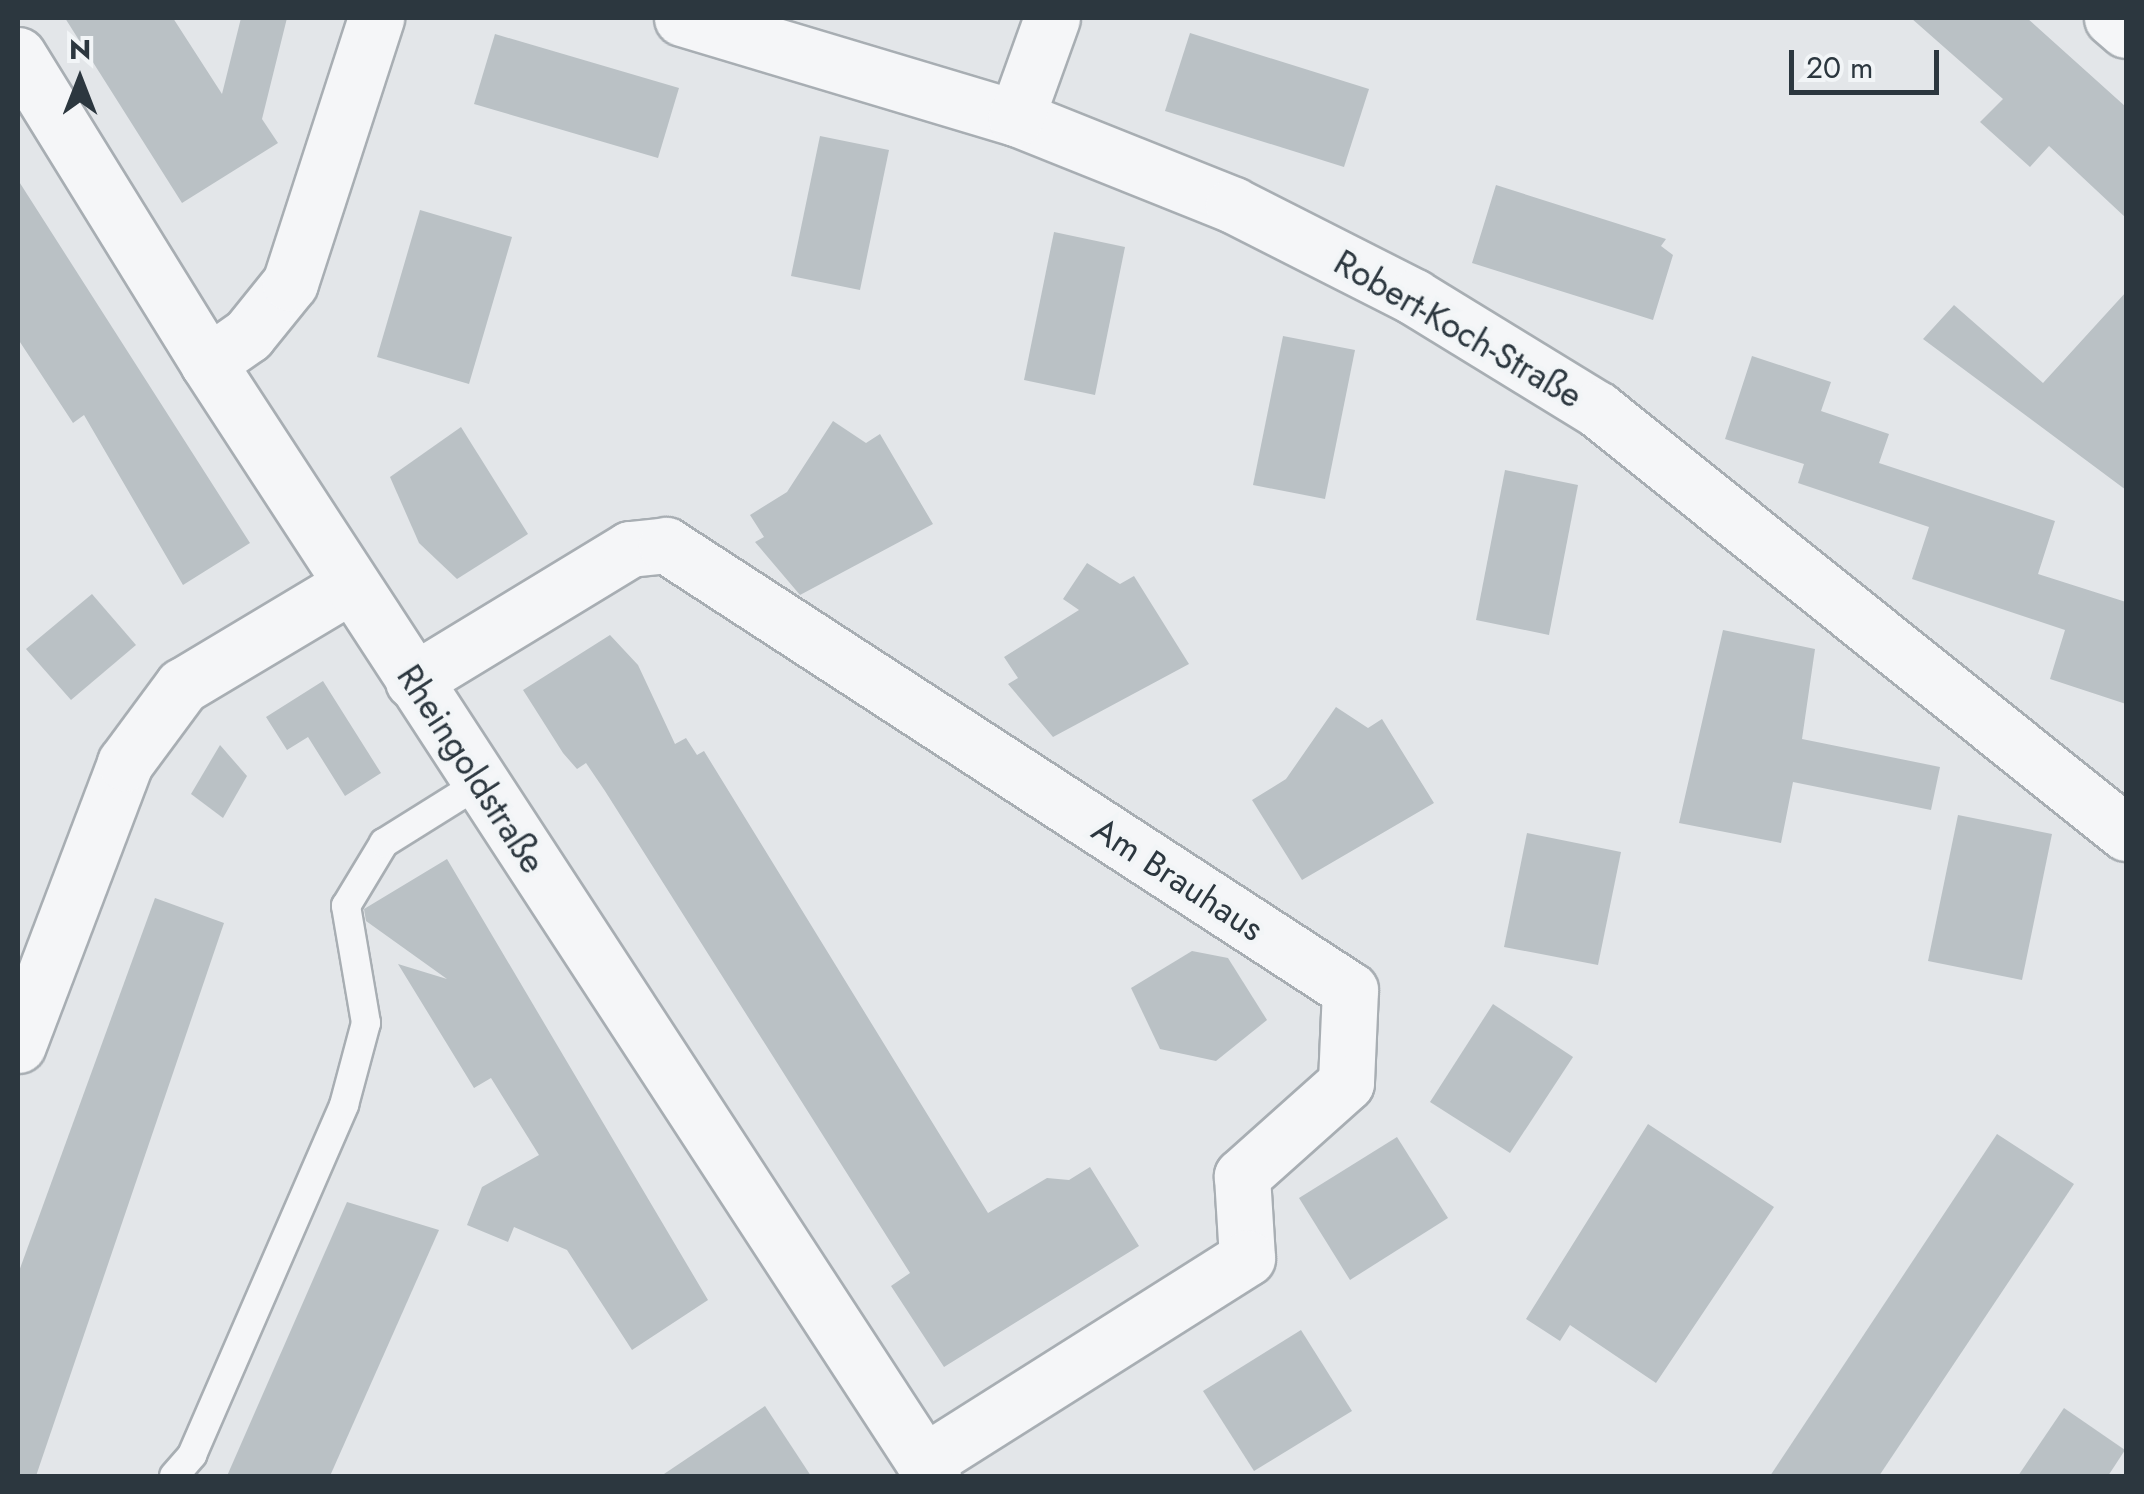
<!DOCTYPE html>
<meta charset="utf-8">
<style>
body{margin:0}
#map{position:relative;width:2144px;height:1494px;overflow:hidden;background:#e3e6e9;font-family:Jost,sans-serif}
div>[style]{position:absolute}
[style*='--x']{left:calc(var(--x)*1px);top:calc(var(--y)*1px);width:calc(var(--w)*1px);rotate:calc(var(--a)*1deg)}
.building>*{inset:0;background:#bac1c5}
.roads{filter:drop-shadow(2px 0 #a8aeb3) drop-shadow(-2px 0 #a8aeb3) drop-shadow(0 2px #a8aeb3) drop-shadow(0 -2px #a8aeb3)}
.service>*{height:28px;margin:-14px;padding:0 14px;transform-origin:14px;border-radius:14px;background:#f5f6f8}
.minor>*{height:55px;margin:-27.5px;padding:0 27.5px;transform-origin:27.5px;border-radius:27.5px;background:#f5f6f8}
.tertiary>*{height:55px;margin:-27.5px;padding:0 27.5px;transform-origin:27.5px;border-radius:27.5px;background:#f5f6f8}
span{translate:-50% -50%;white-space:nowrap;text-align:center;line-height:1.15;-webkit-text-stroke:9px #f2f5f7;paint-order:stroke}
.street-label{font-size:35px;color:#2c373f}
.frame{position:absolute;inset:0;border:20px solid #2c373f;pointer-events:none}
.north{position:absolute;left:30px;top:30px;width:100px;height:100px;-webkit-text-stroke:8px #f2f5f7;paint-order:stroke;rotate:0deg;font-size:28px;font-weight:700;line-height:40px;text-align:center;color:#2c373f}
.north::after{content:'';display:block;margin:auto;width:35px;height:45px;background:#2c373f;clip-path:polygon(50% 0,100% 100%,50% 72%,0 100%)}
.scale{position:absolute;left:1789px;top:50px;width:150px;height:45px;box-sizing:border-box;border:5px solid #2c373f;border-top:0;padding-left:12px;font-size:30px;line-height:35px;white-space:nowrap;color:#2c373f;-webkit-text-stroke:8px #f2f5f7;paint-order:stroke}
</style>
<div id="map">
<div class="building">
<div style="clip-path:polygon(65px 18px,173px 18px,222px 94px,241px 18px,287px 18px,262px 119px,278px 143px,182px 203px)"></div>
<div style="clip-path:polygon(1911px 18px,2027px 18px,2126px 107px,2126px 218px,2049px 146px,2030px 167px,1980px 122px,2003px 99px)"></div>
<div style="clip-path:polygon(1190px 33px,1369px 89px,1344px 167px,1165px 111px)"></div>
<div style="clip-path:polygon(495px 34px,679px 88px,658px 158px,474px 104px)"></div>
<div style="clip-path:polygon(820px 136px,889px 150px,860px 290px,791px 276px)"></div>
<div style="clip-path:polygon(18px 180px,250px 543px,183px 585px,84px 415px,73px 423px,18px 339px)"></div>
<div style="clip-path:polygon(1496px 185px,1666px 239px,1661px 246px,1673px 255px,1653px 320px,1472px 263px)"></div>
<div style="clip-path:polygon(420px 210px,512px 237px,469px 384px,377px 357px)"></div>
<div style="clip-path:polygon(1054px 232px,1125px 247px,1095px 395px,1024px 380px)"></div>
<div style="clip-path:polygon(2126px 292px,2126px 490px,1923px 339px,1954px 305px,2043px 383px)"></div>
<div style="clip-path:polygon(1283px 336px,1355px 350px,1325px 499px,1253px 485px)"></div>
<div style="clip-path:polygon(1752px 356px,1831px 382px,1821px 411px,1889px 434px,1879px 463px,2055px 521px,2038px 574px,2126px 602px,2126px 704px,2050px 679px,2065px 630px,1912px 579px,1929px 527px,1798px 483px,1804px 464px,1725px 439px)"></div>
<div style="clip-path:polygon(833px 421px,866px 443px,880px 434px,933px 524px,800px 595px,755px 542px,764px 537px,750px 515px,787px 492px)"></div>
<div style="clip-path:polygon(461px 427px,528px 534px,457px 579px,419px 543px,390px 477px)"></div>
<div style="clip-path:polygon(1505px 470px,1578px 485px,1549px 635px,1476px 620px)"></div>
<div style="clip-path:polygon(1087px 563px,1120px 584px,1134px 576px,1189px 664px,1053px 737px,1008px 684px,1018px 678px,1004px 657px,1079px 610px,1063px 599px)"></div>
<div style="clip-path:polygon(92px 594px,136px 645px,71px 700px,26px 649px)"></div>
<div style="clip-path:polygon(1723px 630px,1815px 649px,1802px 739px,1940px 767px,1931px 810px,1793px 782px,1781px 843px,1679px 823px)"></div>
<div style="clip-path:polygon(610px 635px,638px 665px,675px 744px,686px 738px,697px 755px,704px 751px,988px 1213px,1047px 1178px,1069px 1180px,1090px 1167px,1139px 1246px,944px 1367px,891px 1286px,910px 1273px,605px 791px,586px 763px,577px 769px,563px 753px,523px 690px)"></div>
<div style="clip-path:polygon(323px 681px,381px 773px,345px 796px,308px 737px,287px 750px,266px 717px)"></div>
<div style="clip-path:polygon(1336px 707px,1368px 728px,1382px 719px,1434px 803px,1302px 880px,1252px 800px,1286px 779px)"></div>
<div style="clip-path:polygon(220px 745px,247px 776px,223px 818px,191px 794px)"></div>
<div style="clip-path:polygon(1958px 815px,2052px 834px,2022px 980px,1928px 961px)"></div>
<div style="clip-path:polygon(1527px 833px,1621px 852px,1598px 965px,1504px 947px)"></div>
<div style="clip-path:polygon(447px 859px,708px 1300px,632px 1350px,567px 1250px,514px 1227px,508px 1242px,467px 1225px,482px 1187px,539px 1155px,491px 1078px,474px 1088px,398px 964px,447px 979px,366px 921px,364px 909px)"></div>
<div style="clip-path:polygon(155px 898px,224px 923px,36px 1476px,18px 1476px,18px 1274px)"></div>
<div style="clip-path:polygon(1192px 951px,1228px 958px,1267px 1020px,1216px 1061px,1160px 1049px,1131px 988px)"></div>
<div style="clip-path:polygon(1493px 1004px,1573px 1057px,1510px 1153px,1430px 1102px)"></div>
<div style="clip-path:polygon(1648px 1124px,1774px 1207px,1656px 1383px,1570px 1325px,1560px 1341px,1526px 1319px)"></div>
<div style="clip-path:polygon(1997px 1134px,2074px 1184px,1879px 1476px,1770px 1476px)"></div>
<div style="clip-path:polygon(1397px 1137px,1448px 1218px,1350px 1280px,1299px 1198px)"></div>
<div style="clip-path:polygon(347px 1202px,439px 1230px,330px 1476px,227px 1476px)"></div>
<div style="clip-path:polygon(1301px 1330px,1352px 1411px,1254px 1471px,1203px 1391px)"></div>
<div style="clip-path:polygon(765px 1406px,811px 1476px,661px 1476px)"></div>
<div style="clip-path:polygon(2064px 1408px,2125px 1450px,2108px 1476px,2018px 1476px)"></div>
</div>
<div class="roads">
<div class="service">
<div style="--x:174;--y:1476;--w:28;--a:-49"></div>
<div style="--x:192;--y:1455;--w:382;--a:-66.5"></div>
<div style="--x:344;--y:1105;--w:85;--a:-75"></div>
<div style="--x:366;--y:1023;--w:119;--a:-99.7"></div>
<div style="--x:346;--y:906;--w:74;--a:-58.9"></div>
<div style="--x:384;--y:843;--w:113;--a:-32"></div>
</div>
<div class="minor">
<div style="--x:682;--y:18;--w:349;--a:16.7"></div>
<div style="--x:1016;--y:118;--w:234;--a:21.8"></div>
<div style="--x:1233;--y:205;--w:203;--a:26.9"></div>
<div style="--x:1414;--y:297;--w:215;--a:31.5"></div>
<div style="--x:1597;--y:409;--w:678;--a:38.71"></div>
<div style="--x:2112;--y:18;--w:18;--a:41"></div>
<div style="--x:1016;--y:118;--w:106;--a:-70.2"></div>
<div style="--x:208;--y:363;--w:49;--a:-35"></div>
<div style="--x:248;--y:335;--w:67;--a:-51.1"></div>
<div style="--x:290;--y:283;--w:279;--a:-72"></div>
<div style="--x:413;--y:681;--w:254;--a:-31.3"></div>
<div style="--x:630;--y:549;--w:36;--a:-6"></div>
<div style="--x:666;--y:545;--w:816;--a:33.05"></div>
<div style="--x:1350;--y:990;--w:93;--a:92.5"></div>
<div style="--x:1346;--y:1083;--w:140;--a:138.2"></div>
<div style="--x:1242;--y:1176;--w:82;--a:86.5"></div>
<div style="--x:1247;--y:1258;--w:382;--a:147.7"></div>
<div style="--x:18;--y:1045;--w:302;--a:-69.2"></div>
<div style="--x:125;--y:763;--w:96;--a:-53.5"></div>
<div style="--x:182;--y:686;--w:197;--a:-30.9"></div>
</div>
<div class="tertiary">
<div style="--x:18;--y:55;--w:362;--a:58.3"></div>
<div style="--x:208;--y:363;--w:1328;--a:56.92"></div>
</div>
</div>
<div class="street-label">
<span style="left:1458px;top:329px;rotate:30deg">Robert-Koch-Straße</span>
<span style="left:471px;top:769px;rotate:57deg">Rheingoldstraße</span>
<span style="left:1178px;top:879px;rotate:33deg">Am Brauhaus</span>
</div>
<div class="frame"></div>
<div class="north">N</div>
<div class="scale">20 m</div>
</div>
